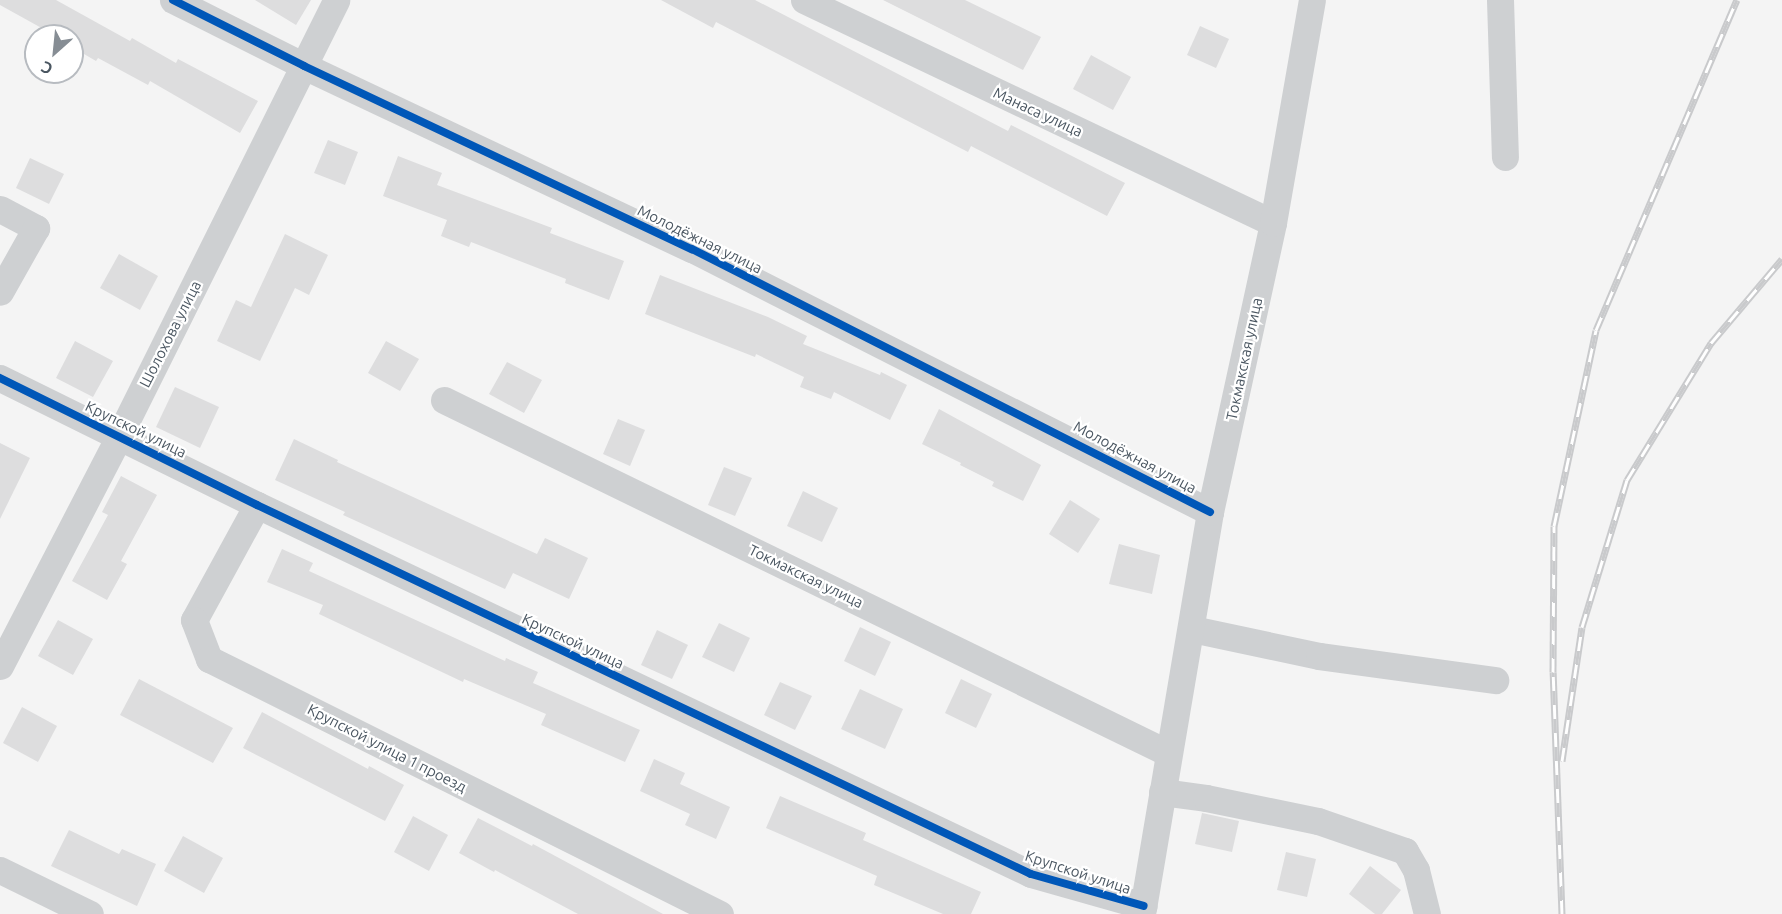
<!DOCTYPE html>
<meta charset="utf-8">
<style>
body{margin:0}
#map{position:relative;width:1782px;height:914px;overflow:hidden;background:#f4f4f4;font-family:Ubuntu,sans-serif}
div>[style]{position:absolute}
[style*='--x']{left:calc(var(--x)*1px);top:calc(var(--y)*1px);width:calc(var(--w)*1px);rotate:calc(var(--a)*1deg)}
.building>*{inset:0;background:#ddddde}
.minor>*{height:27px;margin:-13.5px;padding:0 13.5px;transform-origin:13.5px;border-radius:13.5px;background:#ced0d2}
.rail>*{height:7px;margin-top:-3.5px;transform-origin:0;background:repeating-linear-gradient(90deg,#fff 0 14px,#c9cacc 0 28px);box-sizing:border-box;border-block:2px solid #c9cacc}
.cycleway>*{height:8px;margin:-4px;padding:0 4px;transform-origin:4px;border-radius:4px;background:#0057b8}
span{translate:-50% -50%;white-space:nowrap;text-align:center;line-height:1.15;-webkit-text-stroke:4.5px #fff;paint-order:stroke}
.street-label{font-size:15px;color:#4a5661}
.north{position:absolute;left:24px;top:24px;width:60px;height:60px;box-sizing:border-box;background:#fff;border:2px solid #b7bbc0;border-radius:50%;rotate:207deg;font-size:16px;font-weight:700;line-height:24px;text-align:center;color:#4a5661}
.north::after{content:'';display:block;margin:auto;width:21px;height:27px;background:#868d94;clip-path:polygon(50% 0,100% 100%,50% 72%,0 100%)}
</style>
<div id="map">
<div class="building">
<div style="clip-path:polygon(0 0,56px 0,130px 41px,132px 38px,176px 63px,178px 59px,258px 101px,240px 133px,150px 81px,148px 85px,98px 58px,96px 61px,72px 47px,72px 36px,56px 36px,0 5px)"></div>
<div style="clip-path:polygon(255px 0,311px 0,296px 25px)"></div>
<div style="clip-path:polygon(661px 0,755px 0,1008px 131px,1011px 125px,1125px 183px,1107px 216px,971px 146px,968px 152px,716px 22px,713px 28px)"></div>
<div style="clip-path:polygon(883px 0,965px 0,1041px 37px,1023px 70px)"></div>
<div style="clip-path:polygon(1200px 26px,1229px 39px,1216px 68px,1187px 55px)"></div>
<div style="clip-path:polygon(1091px 55px,1131px 77px,1113px 110px,1073px 89px)"></div>
<div style="clip-path:polygon(328px 140px,358px 152px,345px 185px,314px 173px)"></div>
<div style="clip-path:polygon(398px 156px,442px 173px,437px 185px,552px 228px,550px 233px,624px 261px,609px 300px,565px 283px,566px 279px,471px 242px,469px 247px,441px 236px,447px 220px,383px 196px)"></div>
<div style="clip-path:polygon(30px 158px,64px 174px,49px 204px,16px 188px)"></div>
<div style="clip-path:polygon(285px 234px,328px 255px,309px 295px,295px 288px,260px 361px,217px 341px,236px 300px,251px 307px)"></div>
<div style="clip-path:polygon(119px 254px,158px 276px,140px 310px,100px 288px)"></div>
<div style="clip-path:polygon(660px 275px,768px 317px,807px 336px,803px 344px,880px 375px,881px 372px,907px 385px,890px 420px,834px 392px,831px 399px,800px 387px,804px 377px,756px 354px,755px 357px,645px 314px)"></div>
<div style="clip-path:polygon(75px 341px,113px 361px,93px 397px,56px 378px)"></div>
<div style="clip-path:polygon(386px 341px,419px 359px,400px 391px,368px 373px)"></div>
<div style="clip-path:polygon(507px 362px,542px 380px,524px 413px,489px 394px)"></div>
<div style="clip-path:polygon(175px 387px,219px 407px,200px 448px,156px 427px)"></div>
<div style="clip-path:polygon(939px 409px,1041px 465px,1023px 501px,992px 486px,994px 482px,960px 465px,961px 463px,922px 444px)"></div>
<div style="clip-path:polygon(618px 419px,645px 430px,630px 466px,603px 454px)"></div>
<div style="clip-path:polygon(294px 439px,338px 460px,337px 462px,537px 554px,545px 538px,588px 558px,569px 599px,513px 573px,505px 589px,343px 515px,345px 512px,275px 480px)"></div>
<div style="clip-path:polygon(0 443px,30px 458px,0 519px)"></div>
<div style="clip-path:polygon(724px 467px,752px 478px,735px 516px,708px 505px)"></div>
<div style="clip-path:polygon(121px 476px,157px 495px,121px 561px,127px 564px,107px 600px,72px 581px,108px 515px,102px 512px)"></div>
<div style="clip-path:polygon(803px 491px,838px 508px,822px 542px,787px 526px)"></div>
<div style="clip-path:polygon(1070px 500px,1100px 519px,1078px 553px,1049px 534px)"></div>
<div style="clip-path:polygon(1119px 544px,1160px 555px,1152px 594px,1109px 584px)"></div>
<div style="clip-path:polygon(282px 549px,313px 563px,309px 571px,505px 661px,506px 658px,538px 672px,533px 683px,640px 730px,625px 762px,541px 725px,546px 714px,464px 679px,463px 682px,319px 614px,323px 605px,267px 582px)"></div>
<div style="clip-path:polygon(58px 620px,93px 639px,73px 675px,38px 656px)"></div>
<div style="clip-path:polygon(719px 623px,750px 638px,734px 672px,702px 657px)"></div>
<div style="clip-path:polygon(860px 627px,891px 642px,875px 676px,844px 661px)"></div>
<div style="clip-path:polygon(657px 630px,688px 645px,672px 679px,641px 665px)"></div>
<div style="clip-path:polygon(139px 679px,233px 728px,213px 763px,120px 715px)"></div>
<div style="clip-path:polygon(961px 679px,992px 694px,976px 728px,945px 713px)"></div>
<div style="clip-path:polygon(780px 682px,812px 696px,795px 730px,764px 715px)"></div>
<div style="clip-path:polygon(860px 689px,903px 709px,885px 749px,841px 729px)"></div>
<div style="clip-path:polygon(22px 707px,57px 726px,38px 762px,3px 743px)"></div>
<div style="clip-path:polygon(262px 712px,368px 769px,369px 766px,404px 785px,385px 821px,243px 748px)"></div>
<div style="clip-path:polygon(654px 759px,685px 773px,680px 784px,730px 807px,716px 839px,685px 825px,690px 814px,640px 791px)"></div>
<div style="clip-path:polygon(780px 796px,866px 833px,863px 840px,981px 892px,971px 914px,943px 914px,874px 885px,877px 876px,766px 828px)"></div>
<div style="clip-path:polygon(1202px 813px,1239px 821px,1232px 852px,1195px 844px)"></div>
<div style="clip-path:polygon(413px 816px,448px 835px,429px 871px,394px 852px)"></div>
<div style="clip-path:polygon(478px 818px,532px 846px,533px 844px,663px 914px,578px 914px,495px 870px,494px 872px,459px 853px)"></div>
<div style="clip-path:polygon(69px 830px,119px 854px,122px 849px,156px 864px,137px 906px,51px 866px)"></div>
<div style="clip-path:polygon(183px 836px,223px 858px,204px 893px,164px 871px)"></div>
<div style="clip-path:polygon(1286px 852px,1316px 859px,1307px 897px,1277px 890px)"></div>
<div style="clip-path:polygon(1370px 866px,1401px 890px,1382px 914px,1375px 914px,1349px 894px)"></div>
</div>
<div class="minor">
<div style="--x:173;--y:0;--w:147;--a:26.7"></div>
<div style="--x:304;--y:66;--w:429;--a:25.3"></div>
<div style="--x:692;--y:249;--w:581;--a:26.92"></div>
<div style="--x:804;--y:0;--w:519;--a:25.43"></div>
<div style="--x:1500;--y:0;--w:157;--a:88.2"></div>
<div style="--x:0;--y:209;--w:41;--a:27.8"></div>
<div style="--x:36;--y:228;--w:73;--a:119.4"></div>
<div style="--x:0;--y:378;--w:287;--a:26.3"></div>
<div style="--x:257;--y:505;--w:857;--a:25.49"></div>
<div style="--x:1031;--y:874;--w:117;--a:15.8"></div>
<div style="--x:444;--y:400;--w:805;--a:25.99"></div>
<div style="--x:257;--y:505;--w:131;--a:118.7"></div>
<div style="--x:194;--y:620;--w:42;--a:69"></div>
<div style="--x:209;--y:659;--w:571;--a:26.52"></div>
<div style="--x:1192;--y:629;--w:130;--a:12"></div>
<div style="--x:1319;--y:656;--w:178;--a:7.8"></div>
<div style="--x:0;--y:666;--w:259;--a:-62.6"></div>
<div style="--x:119;--y:436;--w:487;--a:-63.5"></div>
<div style="--x:1162;--y:792;--w:44;--a:7.8"></div>
<div style="--x:1206;--y:798;--w:114;--a:11.6"></div>
<div style="--x:1318;--y:821;--w:92;--a:19"></div>
<div style="--x:1405;--y:851;--w:22;--a:60"></div>
<div style="--x:1416;--y:870;--w:45;--a:76"></div>
<div style="--x:0;--y:870;--w:100;--a:26.1"></div>
<div style="--x:1142;--y:914;--w:408;--a:-80.4"></div>
<div style="--x:1210;--y:512;--w:296;--a:-77.7"></div>
<div style="--x:1273;--y:223;--w:226;--a:-80.1"></div>
</div>
<div class="rail">
<div style="--x:1562;--y:761;--w:135;--a:-81.5"></div>
<div style="--x:1582;--y:627;--w:154;--a:-73"></div>
<div style="--x:1627;--y:480;--w:161;--a:-58.5"></div>
<div style="--x:1711;--y:343;--w:110;--a:-49.8"></div>
<div style="--x:1562;--y:914;--w:242;--a:-92.1"></div>
<div style="--x:1553;--y:672;--w:146;--a:-89.6"></div>
<div style="--x:1554;--y:526;--w:200;--a:-77.9"></div>
<div style="--x:1596;--y:330;--w:359;--a:-66.9"></div>
</div>
<div class="cycleway">
<div style="--x:173;--y:0;--w:147;--a:26.7"></div>
<div style="--x:304;--y:66;--w:429;--a:25.3"></div>
<div style="--x:692;--y:249;--w:581;--a:26.92"></div>
<div style="--x:0;--y:378;--w:287;--a:26.3"></div>
<div style="--x:257;--y:505;--w:857;--a:25.49"></div>
<div style="--x:1031;--y:874;--w:117;--a:15.8"></div>
</div>
<div class="street-label">
<span style="left:1038px;top:112px;rotate:25deg">Манаса улица</span>
<span style="left:700px;top:239px;rotate:26deg">Молодёжная улица</span>
<span style="left:170px;top:334px;rotate:-63deg">Шолохова улица</span>
<span style="left:1244px;top:359px;rotate:-78deg">Токмакская улица</span>
<span style="left:136px;top:429px;rotate:26deg">Крупской улица</span>
<span style="left:1135px;top:457px;rotate:28deg">Молодёжная улица</span>
<span style="left:806px;top:576px;rotate:26deg">Токмакская улица</span>
<span style="left:573px;top:641px;rotate:25deg">Крупской улица</span>
<span style="left:387px;top:748px;rotate:27deg">Крупской улица 1 проезд</span>
<span style="left:1078px;top:872px;rotate:18deg">Крупской улица</span>
</div>
<div class="north">С</div>
</div>
